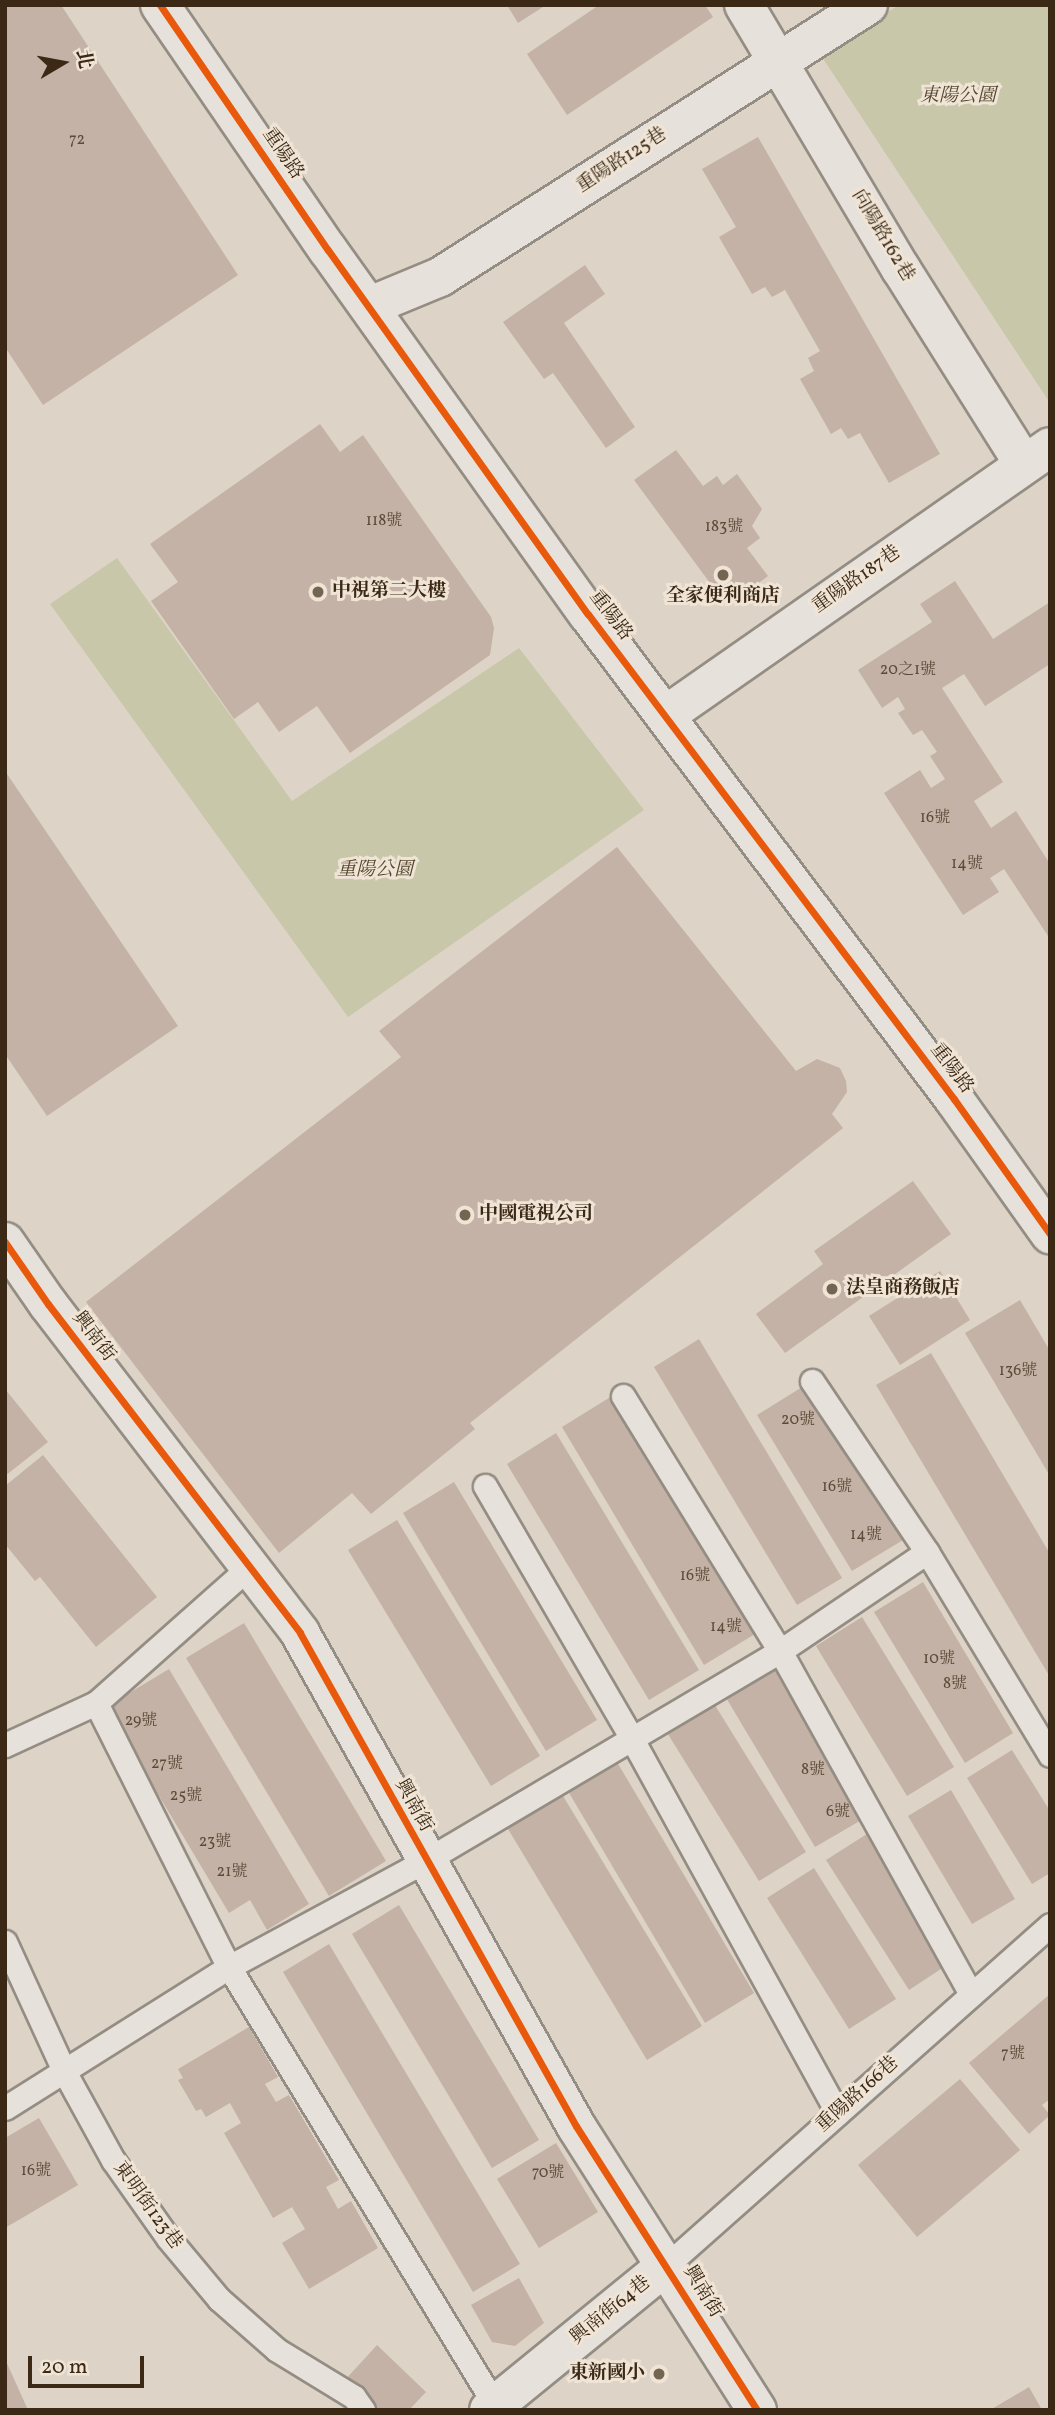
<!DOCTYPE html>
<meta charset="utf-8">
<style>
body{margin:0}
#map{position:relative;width:1055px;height:2415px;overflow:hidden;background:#ddd4c7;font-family:Vollkorn,"Noto Serif TC",serif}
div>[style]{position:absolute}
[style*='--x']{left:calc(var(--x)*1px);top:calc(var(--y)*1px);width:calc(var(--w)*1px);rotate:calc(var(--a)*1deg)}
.green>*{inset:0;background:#c8c7a9}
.building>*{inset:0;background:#c3b2a5}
.roads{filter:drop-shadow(2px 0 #948d83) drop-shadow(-2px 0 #948d83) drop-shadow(0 2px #948d83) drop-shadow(0 -2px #948d83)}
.service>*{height:23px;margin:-11.5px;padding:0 11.5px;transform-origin:11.5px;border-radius:11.5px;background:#e6e1da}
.minor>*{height:38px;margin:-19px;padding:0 19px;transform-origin:19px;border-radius:19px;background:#e6e1da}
.tertiary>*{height:38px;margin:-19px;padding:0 19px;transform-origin:19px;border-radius:19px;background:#e6e1da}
.cycleway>*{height:7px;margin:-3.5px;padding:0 3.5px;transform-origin:3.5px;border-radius:3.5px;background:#e8590c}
.dots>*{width:19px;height:19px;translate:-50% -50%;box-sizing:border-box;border:4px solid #efe4d5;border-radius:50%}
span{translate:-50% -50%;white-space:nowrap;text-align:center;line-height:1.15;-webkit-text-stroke:6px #efe4d5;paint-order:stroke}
.number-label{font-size:16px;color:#5d4b39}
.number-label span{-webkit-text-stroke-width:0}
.park-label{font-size:19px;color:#54472e;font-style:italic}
.street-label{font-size:19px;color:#3b2915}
.poi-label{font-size:19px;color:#3b2915;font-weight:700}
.left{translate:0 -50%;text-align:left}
.right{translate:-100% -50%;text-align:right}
.frame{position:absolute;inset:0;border:7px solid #3b2915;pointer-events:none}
.north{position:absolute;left:28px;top:28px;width:70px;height:70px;-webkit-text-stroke:5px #efe4d5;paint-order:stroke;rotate:80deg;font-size:19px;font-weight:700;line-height:28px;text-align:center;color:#3b2915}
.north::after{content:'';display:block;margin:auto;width:24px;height:32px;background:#3b2915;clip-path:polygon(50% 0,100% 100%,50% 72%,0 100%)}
.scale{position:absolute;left:28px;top:2356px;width:116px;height:32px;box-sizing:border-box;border:4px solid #3b2915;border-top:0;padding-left:9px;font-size:21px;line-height:24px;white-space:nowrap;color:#3b2915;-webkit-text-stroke:5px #efe4d5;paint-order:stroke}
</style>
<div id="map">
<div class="green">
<div style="clip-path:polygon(899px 5px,1050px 5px,1050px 403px,820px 54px)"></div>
<div style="clip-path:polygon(117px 558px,292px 801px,519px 648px,644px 810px,348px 1017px,50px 604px)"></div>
</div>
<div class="building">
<div style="clip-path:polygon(5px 5px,61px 5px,238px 275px,43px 405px,5px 347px)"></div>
<div style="clip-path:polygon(507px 5px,546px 5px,518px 23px)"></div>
<div style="clip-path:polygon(599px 5px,705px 5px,713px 17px,567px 115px,527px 54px)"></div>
<div style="clip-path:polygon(758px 137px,940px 454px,889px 483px,860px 433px,848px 439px,841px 428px,831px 434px,800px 379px,814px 371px,808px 358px,820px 351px,785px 290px,772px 297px,765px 287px,752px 294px,719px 237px,736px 227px,702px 169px)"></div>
<div style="clip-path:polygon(585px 265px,605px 294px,564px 323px,635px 427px,606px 448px,553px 373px,544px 379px,503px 322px)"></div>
<div style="clip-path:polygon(320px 424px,340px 452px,363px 435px,491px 617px,494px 628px,490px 655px,350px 753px,317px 706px,279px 732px,258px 702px,234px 719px,151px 601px,178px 582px,150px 544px)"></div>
<div style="clip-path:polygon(676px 450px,703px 486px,717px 476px,723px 485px,737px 474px,762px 509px,752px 526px,760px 538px,747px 548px,768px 576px,727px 606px,634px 480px)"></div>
<div style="clip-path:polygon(955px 581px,993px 639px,1050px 602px,1050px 664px,985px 706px,964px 674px,942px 688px,1003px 782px,974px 801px,991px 828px,1016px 811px,1050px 864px,1050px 939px,1004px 869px,990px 878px,999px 892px,963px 915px,884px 793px,920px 770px,931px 788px,945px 779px,930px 756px,937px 752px,922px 730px,913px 735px,898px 713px,905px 709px,898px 697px,882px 708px,858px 670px,932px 622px,920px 604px)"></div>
<div style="clip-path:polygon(5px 771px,178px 1026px,47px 1116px,5px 1054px)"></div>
<div style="clip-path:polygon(617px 847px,796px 1071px,817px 1059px,840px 1068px,846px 1081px,847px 1092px,832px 1114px,843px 1128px,470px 1423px,475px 1429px,371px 1514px,352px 1493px,279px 1553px,86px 1302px,401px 1057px,379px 1031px)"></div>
<div style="clip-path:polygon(913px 1181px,951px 1234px,785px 1353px,756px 1314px,823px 1264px,814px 1251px)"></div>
<div style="clip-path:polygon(940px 1271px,970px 1320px,900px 1365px,869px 1316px)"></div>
<div style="clip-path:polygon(1020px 1300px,1050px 1351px,1050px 1476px,965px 1333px)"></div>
<div style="clip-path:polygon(699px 1339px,842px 1578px,797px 1605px,654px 1367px)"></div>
<div style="clip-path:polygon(931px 1353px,1050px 1554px,1050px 1677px,876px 1385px)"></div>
<div style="clip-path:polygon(807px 1384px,903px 1540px,852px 1571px,757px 1415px)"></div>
<div style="clip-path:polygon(5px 1389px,48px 1442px,5px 1476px)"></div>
<div style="clip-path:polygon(612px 1396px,755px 1634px,704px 1665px,562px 1427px)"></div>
<div style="clip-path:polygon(556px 1433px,699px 1670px,649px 1700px,507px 1464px)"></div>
<div style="clip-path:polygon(43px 1455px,157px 1597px,96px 1647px,40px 1577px,35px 1581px,5px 1544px,5px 1486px)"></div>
<div style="clip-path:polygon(454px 1482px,597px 1720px,546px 1751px,403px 1513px)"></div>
<div style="clip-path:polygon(397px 1520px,540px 1756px,491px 1786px,348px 1550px)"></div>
<div style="clip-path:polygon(923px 1582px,1013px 1733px,965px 1763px,874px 1612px)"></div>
<div style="clip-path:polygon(862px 1617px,954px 1767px,907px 1796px,816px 1646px)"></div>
<div style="clip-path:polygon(244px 1623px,386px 1861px,329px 1896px,186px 1658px)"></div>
<div style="clip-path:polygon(774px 1667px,865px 1818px,815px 1847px,725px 1696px)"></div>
<div style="clip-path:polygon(169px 1669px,309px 1904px,267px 1930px,250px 1900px,229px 1913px,106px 1707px)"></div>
<div style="clip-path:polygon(713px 1702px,806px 1852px,759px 1881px,666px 1731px)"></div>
<div style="clip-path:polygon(1012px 1750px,1050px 1811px,1050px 1873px,1032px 1884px,967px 1778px)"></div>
<div style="clip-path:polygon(614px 1757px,754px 1993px,705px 2023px,565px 1786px)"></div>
<div style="clip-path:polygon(951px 1790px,1015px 1899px,972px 1924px,908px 1816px)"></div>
<div style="clip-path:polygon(560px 1791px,702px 2026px,647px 2060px,505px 1824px)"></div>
<div style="clip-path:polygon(870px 1832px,953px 1961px,909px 1990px,826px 1860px)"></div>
<div style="clip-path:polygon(814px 1868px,896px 1999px,849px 2029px,767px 1898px)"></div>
<div style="clip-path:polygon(399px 1905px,539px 2140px,492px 2168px,352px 1934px)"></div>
<div style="clip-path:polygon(329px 1944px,520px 2264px,473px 2292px,283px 1972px)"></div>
<div style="clip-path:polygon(1050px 1994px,1050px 2099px,1042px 2105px,1050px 2115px,1029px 2134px,969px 2063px)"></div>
<div style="clip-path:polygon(249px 2027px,278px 2077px,265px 2084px,276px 2102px,289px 2095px,339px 2180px,326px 2187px,338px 2209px,351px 2201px,378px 2248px,309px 2289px,282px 2243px,305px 2229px,292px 2207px,273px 2218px,224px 2133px,241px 2123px,230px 2103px,206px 2117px,201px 2109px,196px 2111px,178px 2080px,183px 2078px,178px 2069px)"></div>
<div style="clip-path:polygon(960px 2079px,1020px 2150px,917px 2237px,858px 2165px)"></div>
<div style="clip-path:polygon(39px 2118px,78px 2185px,5px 2228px,5px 2138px)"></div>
<div style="clip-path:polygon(556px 2143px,598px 2212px,539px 2248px,497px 2179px)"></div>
<div style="clip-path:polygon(519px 2278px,544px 2323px,515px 2346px,492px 2342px,471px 2305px)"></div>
<div style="clip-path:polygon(377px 2345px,426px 2392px,409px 2410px,376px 2410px,345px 2380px)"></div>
<div style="clip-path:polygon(5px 2359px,28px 2410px,5px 2410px)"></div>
<div style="clip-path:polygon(1029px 2387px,1042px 2410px,990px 2410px)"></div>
</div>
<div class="roads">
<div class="service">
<div style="--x:812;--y:1381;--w:206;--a:56.1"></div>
<div style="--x:927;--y:1552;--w:237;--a:58.8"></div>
<div style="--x:623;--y:1396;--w:299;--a:58.4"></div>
<div style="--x:780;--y:1651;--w:393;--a:60.9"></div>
<div style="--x:485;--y:1486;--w:293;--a:59.8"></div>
<div style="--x:632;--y:1739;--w:427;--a:61.2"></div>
<div style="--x:96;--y:1703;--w:296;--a:63.3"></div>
<div style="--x:229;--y:1967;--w:512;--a:58.73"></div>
<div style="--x:5;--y:1745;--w:100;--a:-24.8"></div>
<div style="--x:96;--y:1703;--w:205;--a:-41.6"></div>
<div style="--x:5;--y:1942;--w:142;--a:65.4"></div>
<div style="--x:64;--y:2071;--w:102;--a:61.2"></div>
<div style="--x:113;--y:2160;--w:95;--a:54.8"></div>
<div style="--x:168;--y:2238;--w:80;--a:50.1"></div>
<div style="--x:219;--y:2299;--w:77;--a:41.3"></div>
<div style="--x:277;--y:2350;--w:90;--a:31.4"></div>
<div style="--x:354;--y:2397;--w:16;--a:55"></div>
<div style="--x:5;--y:2108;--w:265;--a:-32.2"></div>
<div style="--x:229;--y:1967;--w:223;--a:-28.4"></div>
<div style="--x:425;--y:1861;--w:412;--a:-30.6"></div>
<div style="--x:780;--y:1651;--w:177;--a:-34"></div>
<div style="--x:667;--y:2265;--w:512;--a:-41.6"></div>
</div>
<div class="minor">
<div style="--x:744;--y:5;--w:307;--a:59.3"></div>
<div style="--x:901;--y:269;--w:231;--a:57.8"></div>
<div style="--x:370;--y:306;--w:76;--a:-22.5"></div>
<div style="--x:440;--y:277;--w:507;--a:-32.44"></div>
<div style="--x:666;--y:715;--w:468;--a:-34.9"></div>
<div style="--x:5;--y:1242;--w:75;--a:55.3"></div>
<div style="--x:48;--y:1304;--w:414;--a:52.5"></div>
<div style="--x:300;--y:1633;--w:565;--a:60.76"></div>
<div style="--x:576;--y:2126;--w:337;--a:57.5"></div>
<div style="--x:489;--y:2410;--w:230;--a:-39.2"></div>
</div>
<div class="tertiary">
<div style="--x:160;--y:5;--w:297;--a:55.6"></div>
<div style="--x:328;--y:250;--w:447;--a:54.5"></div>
<div style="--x:588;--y:614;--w:608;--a:52.96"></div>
<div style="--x:954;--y:1099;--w:166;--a:54.6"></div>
</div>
</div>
<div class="cycleway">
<div style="--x:160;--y:5;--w:297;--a:55.6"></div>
<div style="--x:328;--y:250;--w:447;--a:54.5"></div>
<div style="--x:588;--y:614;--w:608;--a:52.96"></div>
<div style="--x:954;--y:1099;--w:166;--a:54.6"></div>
<div style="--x:5;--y:1242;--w:75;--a:55.3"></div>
<div style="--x:48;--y:1304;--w:414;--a:52.5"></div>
<div style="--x:300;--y:1633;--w:565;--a:60.76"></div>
<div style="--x:576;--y:2126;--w:337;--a:57.5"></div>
</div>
<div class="dots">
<div style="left:723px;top:575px;background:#746553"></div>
<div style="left:318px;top:592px;background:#746553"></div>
<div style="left:465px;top:1215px;background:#746553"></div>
<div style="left:832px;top:1289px;background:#746553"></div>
<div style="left:659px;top:2374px;background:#746553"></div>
</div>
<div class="number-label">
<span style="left:77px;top:140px">72</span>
<span style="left:384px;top:521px">118號</span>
<span style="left:724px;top:527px">183號</span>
<span style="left:908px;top:670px">20之1號</span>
<span style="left:935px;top:818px">16號</span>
<span style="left:967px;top:864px">14號</span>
<span style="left:1018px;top:1371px">136號</span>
<span style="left:798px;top:1420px">20號</span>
<span style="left:837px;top:1487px">16號</span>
<span style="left:866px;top:1535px">14號</span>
<span style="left:695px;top:1576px">16號</span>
<span style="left:726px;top:1627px">14號</span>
<span style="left:939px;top:1659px">10號</span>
<span style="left:955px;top:1684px">8號</span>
<span style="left:141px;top:1721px">29號</span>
<span style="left:167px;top:1764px">27號</span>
<span style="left:813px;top:1770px">8號</span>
<span style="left:186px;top:1796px">25號</span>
<span style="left:838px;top:1812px">6號</span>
<span style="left:215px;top:1842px">23號</span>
<span style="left:232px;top:1872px">21號</span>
<span style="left:1013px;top:2054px">7號</span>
<span style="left:36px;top:2171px">16號</span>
<span style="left:548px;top:2173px">70號</span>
</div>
<div class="park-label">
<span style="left:958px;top:97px">東陽公園</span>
<span style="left:375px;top:871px">重陽公園</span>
</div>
<div class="street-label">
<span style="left:282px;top:154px;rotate:56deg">重陽路</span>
<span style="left:622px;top:161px;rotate:-33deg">重陽路125巷</span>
<span style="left:882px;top:236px;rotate:59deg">向陽路162巷</span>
<span style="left:857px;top:580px;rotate:-35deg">重陽路187巷</span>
<span style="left:610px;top:616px;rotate:53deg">重陽路</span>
<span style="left:951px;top:1069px;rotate:53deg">重陽路</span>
<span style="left:93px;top:1337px;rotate:53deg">興南街</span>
<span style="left:413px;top:1806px;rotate:61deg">興南街</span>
<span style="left:858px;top:2095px;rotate:-42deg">重陽路166巷</span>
<span style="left:147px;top:2206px;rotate:54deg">東明街123巷</span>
<span style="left:702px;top:2292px;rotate:59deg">興南街</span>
<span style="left:611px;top:2311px;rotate:-39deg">興南街64巷</span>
</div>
<div class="poi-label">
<span class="left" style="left:332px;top:592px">中視第二大樓</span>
<span style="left:723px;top:597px">全家便利商店</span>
<span class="left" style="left:479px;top:1215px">中國電視公司</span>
<span class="left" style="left:846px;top:1289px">法皇商務飯店</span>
<span class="right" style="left:645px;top:2374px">東新國小</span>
</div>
<div class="frame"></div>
<div class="north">北</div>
<div class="scale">20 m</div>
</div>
